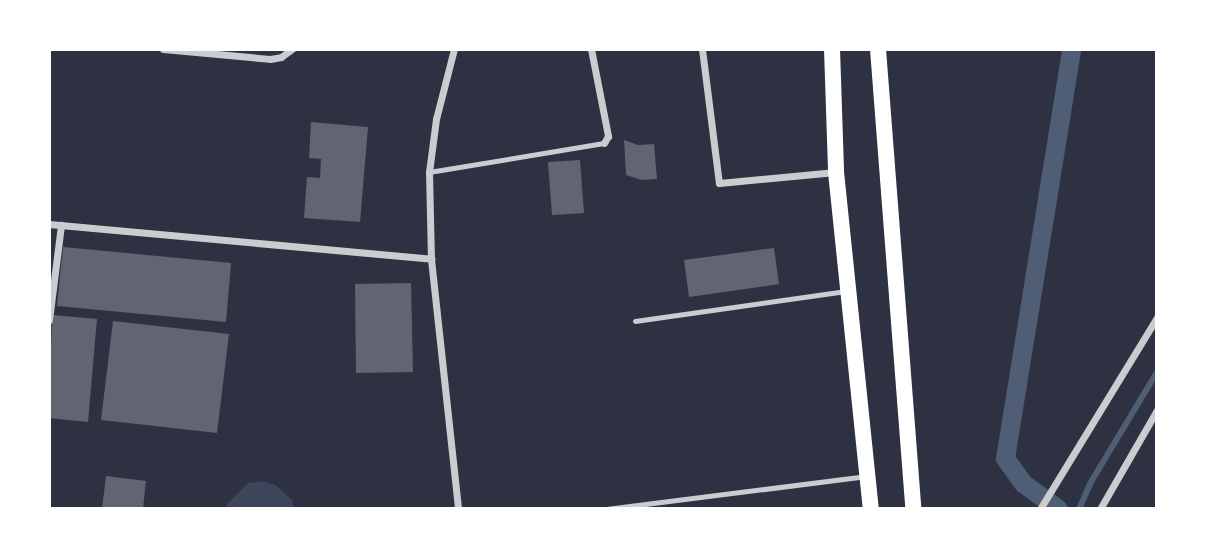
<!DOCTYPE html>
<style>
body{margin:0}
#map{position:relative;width:1206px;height:558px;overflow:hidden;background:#2d3142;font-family:"DejaVu Sans",sans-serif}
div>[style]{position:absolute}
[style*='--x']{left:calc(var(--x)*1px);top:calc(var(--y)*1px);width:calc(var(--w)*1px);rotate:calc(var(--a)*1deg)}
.green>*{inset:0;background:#3c4559}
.stream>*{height:6px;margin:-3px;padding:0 3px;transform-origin:3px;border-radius:3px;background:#4f5d75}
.canal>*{height:19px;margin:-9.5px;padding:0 9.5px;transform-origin:9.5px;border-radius:9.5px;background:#4f5d75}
.building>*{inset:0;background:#626471}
.service>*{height:5px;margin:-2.5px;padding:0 2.5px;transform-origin:2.5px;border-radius:2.5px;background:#caccd0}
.minor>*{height:7px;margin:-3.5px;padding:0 3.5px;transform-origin:3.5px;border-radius:3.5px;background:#caccd0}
.primary>*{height:16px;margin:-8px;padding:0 8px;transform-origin:8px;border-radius:8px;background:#fff}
span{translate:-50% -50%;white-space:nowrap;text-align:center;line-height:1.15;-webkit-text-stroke:5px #fff;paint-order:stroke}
.frame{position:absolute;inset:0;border:51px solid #fff;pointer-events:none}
</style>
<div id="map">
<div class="green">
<div style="clip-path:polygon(263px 481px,276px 485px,292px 500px,294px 509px,227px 509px,227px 504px,248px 483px)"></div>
</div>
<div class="stream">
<div style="--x:1079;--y:509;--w:30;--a:-66"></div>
<div style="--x:1091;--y:482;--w:128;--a:-59"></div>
</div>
<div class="canal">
<div style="--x:1058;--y:509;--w:44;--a:-143.4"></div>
<div style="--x:1023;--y:483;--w:31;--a:-126"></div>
<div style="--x:1005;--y:458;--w:414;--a:-80.8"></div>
</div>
<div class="building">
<div style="clip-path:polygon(311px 122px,368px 127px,360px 222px,304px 218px,307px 177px,320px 178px,321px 159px,309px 158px)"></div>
<div style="clip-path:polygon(624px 140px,638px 145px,654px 144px,657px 179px,642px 180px,626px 175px)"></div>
<div style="clip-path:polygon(580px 160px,584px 213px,552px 215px,548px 162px)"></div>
<div style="clip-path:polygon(63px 247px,231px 263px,226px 322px,57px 306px)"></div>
<div style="clip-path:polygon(774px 248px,779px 284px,689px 297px,684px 260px)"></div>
<div style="clip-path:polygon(411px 283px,413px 372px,356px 373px,355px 284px)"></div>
<div style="clip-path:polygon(52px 315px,97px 319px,88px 422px,49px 418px)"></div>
<div style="clip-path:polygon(113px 321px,229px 334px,217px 433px,101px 420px)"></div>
<div style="clip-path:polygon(106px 476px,146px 481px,143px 509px,102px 509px)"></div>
</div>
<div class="service">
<div style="--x:429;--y:172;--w:177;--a:-9.4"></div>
<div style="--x:635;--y:321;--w:213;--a:-8.1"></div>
<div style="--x:606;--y:509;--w:263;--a:-7.2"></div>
</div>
<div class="minor">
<div style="--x:163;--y:49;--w:107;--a:5.3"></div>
<div style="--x:270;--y:59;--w:11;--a:-10"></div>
<div style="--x:281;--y:57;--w:14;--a:-36"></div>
<div style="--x:454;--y:49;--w:72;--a:104.4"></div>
<div style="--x:436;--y:119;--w:53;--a:97.5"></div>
<div style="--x:429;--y:172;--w:87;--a:88.7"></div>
<div style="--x:431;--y:259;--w:251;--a:83.8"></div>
<div style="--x:591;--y:49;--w:89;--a:78.9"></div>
<div style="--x:608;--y:136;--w:8;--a:120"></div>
<div style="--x:702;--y:49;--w:135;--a:82.8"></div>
<div style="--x:719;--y:183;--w:117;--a:-5.4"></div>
<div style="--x:49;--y:224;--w:384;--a:5.2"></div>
<div style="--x:49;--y:320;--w:96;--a:-82.8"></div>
<div style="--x:1040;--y:509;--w:225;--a:-58.6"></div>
<div style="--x:1100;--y:509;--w:114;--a:-60.1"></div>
</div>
<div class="primary">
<div style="--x:832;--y:49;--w:123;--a:88.1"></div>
<div style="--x:836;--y:172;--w:339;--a:84.1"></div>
<div style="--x:878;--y:49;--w:461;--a:85.6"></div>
</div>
<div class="frame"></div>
</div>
